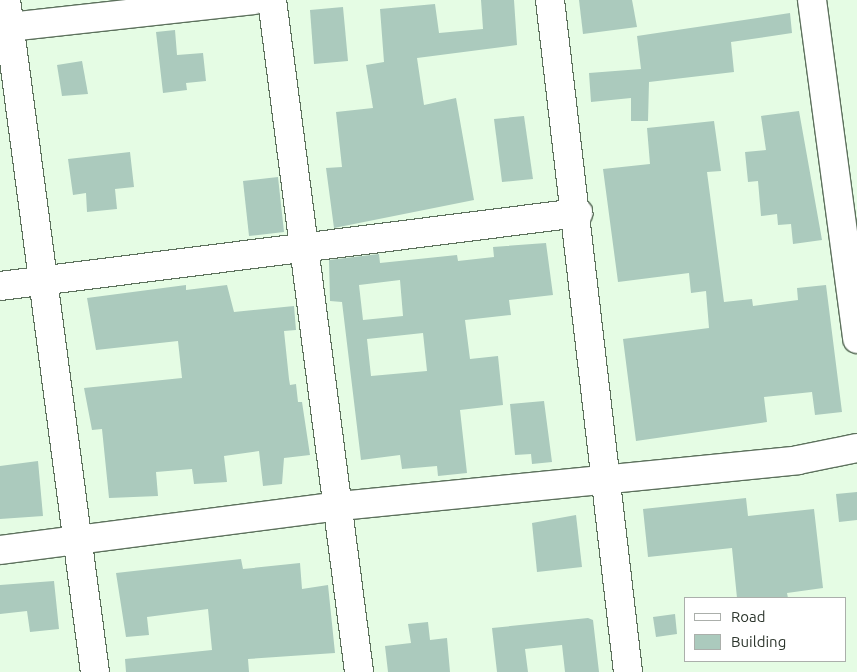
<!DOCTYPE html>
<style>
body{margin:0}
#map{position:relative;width:857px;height:672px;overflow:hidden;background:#e5fce4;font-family:Ubuntu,sans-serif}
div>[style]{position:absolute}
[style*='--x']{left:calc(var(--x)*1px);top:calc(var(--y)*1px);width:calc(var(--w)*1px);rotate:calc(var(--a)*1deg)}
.building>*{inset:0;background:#abcabd}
.roads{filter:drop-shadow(1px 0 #5d715d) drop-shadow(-1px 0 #5d715d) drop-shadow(0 1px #5d715d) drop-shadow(0 -1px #5d715d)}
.minor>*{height:28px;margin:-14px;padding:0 14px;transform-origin:14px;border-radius:14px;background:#fff}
span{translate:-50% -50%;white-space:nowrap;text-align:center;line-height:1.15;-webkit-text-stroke:4px #fff;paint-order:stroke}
.legend{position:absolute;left:684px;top:597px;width:162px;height:65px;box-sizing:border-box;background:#fff;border:1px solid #abafab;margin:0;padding:6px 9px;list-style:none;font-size:15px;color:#2d362d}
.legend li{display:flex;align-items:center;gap:10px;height:25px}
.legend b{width:25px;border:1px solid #abafab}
</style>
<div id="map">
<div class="building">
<div style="clip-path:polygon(481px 0,514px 0,517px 45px,417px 58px,424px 105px,456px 98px,474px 200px,334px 228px,326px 168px,342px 167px,336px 112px,373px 108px,366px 65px,384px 62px,380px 9px,435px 4px,439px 33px,483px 29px)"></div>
<div style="clip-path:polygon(579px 0,632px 0,637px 27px,583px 34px)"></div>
<div style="clip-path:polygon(343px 7px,348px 61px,314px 64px,310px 10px)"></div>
<div style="clip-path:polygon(790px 13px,792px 33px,731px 42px,734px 72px,649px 82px,648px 121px,631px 121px,631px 98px,591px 102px,589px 73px,641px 69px,637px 36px)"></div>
<div style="clip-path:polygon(175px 30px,177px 55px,203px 53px,206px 81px,186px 83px,187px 90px,163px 93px,156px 32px)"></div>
<div style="clip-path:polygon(82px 61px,88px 94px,62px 96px,57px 65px)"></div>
<div style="clip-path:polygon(799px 111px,822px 240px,793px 244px,791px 224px,778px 225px,777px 214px,761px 216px,758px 181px,748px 182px,745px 152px,766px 150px,761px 116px)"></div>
<div style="clip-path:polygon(524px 116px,533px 179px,502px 182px,494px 119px)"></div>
<div style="clip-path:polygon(714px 121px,721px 171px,707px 172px,724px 302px,752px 299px,753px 306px,798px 300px,797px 288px,826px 285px,842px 412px,815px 415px,812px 392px,764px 397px,767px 422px,636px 441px,623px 339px,709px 328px,706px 291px,691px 293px,689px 273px,618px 282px,603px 169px,650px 164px,647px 128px)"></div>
<div style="clip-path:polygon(130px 152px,134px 187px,115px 189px,117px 209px,87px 212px,86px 193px,73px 195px,68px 159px)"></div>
<div style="clip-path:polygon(278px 177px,284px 232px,249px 236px,243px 181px)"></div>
<div style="clip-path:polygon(evenodd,546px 243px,553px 295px,509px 300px,511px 315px,465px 320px,470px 359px,498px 356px,503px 405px,460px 410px,467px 473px,438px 476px,437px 466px,402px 469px,400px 455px,361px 460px,342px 302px,330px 301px,329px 260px,379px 254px,380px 263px,457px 255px,458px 261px,494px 257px,493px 247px,546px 243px,400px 280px,403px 316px,363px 320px,359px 285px,400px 280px,546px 243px,423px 333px,427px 371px,371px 376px,367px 339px,423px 333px)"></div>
<div style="clip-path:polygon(186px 285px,186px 290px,227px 285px,234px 312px,294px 306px,296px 330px,284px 331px,289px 379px,290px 385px,296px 384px,298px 402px,302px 402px,310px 455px,284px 458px,282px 484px,263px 486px,259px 451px,224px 456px,227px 482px,194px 484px,192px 469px,156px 472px,158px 496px,109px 498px,102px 429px,92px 430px,84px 388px,182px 378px,178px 341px,96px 350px,87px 298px)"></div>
<div style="clip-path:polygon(544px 401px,552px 462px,532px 464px,531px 454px,515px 455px,510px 404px)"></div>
<div style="clip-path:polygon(38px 461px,43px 516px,0 519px,0 466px)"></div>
<div style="clip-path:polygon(857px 492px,857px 520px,839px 522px,836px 494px)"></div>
<div style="clip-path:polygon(746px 498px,748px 516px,814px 509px,823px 588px,787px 593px,788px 598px,737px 598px,732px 548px,648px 557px,643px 509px)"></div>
<div style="clip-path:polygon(576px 515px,582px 567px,537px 572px,532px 523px)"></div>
<div style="clip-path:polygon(241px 559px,243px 569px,300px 563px,302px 589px,328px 585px,335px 653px,248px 659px,249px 672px,126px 672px,125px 659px,212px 650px,208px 609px,147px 617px,149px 635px,126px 637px,116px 573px)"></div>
<div style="clip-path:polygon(54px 581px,59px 629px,30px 632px,27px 611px,0 614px,0 585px)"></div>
<div style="clip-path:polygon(675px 614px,677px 634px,656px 637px,653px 617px)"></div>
<div style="clip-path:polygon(588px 618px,593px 620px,599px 672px,565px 672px,562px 645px,525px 649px,528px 672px,497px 672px,492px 628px)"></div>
<div style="clip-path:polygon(428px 622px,430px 640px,447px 638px,450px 672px,388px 672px,385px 646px,411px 643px,408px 624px)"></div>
</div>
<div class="roads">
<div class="minor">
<div style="--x:6;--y:0;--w:678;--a:82.46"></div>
<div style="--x:272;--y:0;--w:678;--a:82.62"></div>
<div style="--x:550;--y:0;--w:677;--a:83.38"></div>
<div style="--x:812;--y:0;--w:342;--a:82.4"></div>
<div style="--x:0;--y:28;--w:255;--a:-6.3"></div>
<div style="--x:0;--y:286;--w:583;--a:-7.2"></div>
<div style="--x:0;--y:550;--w:343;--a:-7.4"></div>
<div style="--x:340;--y:506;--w:460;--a:-5.7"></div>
<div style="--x:798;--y:460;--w:60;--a:-11.5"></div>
</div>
</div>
<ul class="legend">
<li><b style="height:6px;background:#fff"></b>Road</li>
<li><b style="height:14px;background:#abcabd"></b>Building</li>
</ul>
</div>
